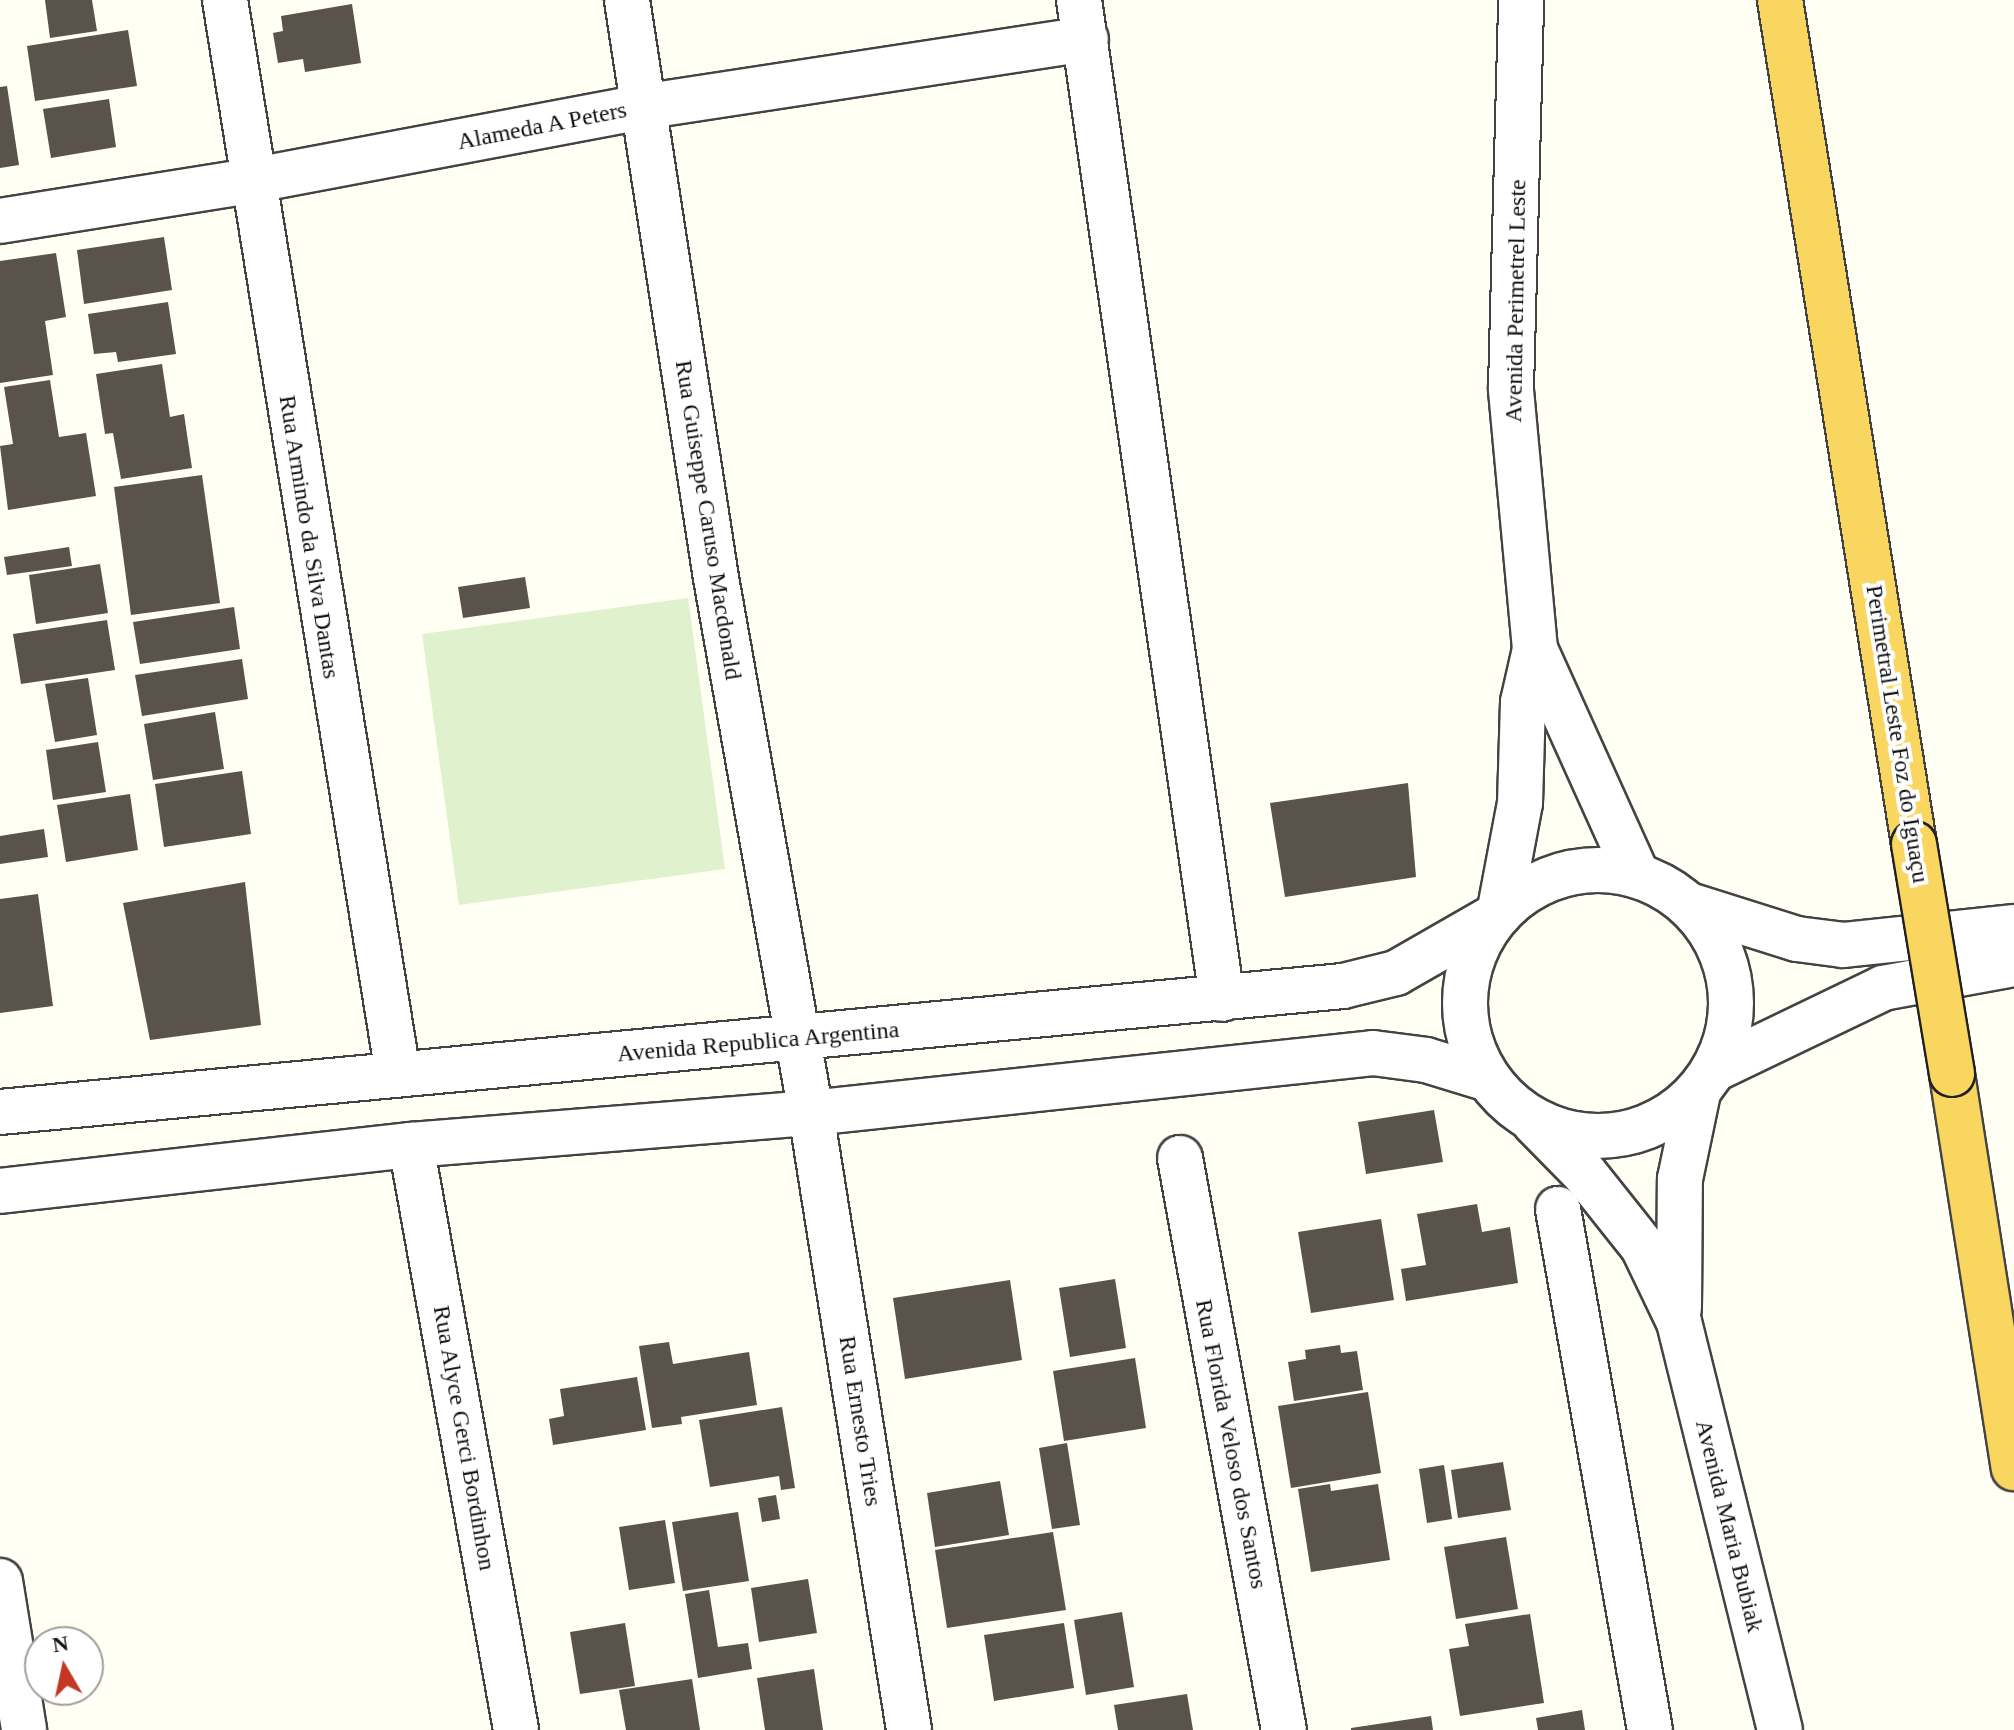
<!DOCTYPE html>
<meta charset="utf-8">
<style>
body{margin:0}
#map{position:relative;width:2014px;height:1730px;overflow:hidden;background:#fffff3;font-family:"Times New Roman",serif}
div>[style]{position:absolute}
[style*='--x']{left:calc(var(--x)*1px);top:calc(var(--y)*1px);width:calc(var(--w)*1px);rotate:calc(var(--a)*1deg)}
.pitch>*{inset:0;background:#dff2cd}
.building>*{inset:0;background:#59534c}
.roads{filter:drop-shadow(2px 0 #434343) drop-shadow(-2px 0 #434343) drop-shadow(0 2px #434343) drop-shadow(0 -2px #434343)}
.minor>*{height:44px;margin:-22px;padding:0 22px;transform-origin:22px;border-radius:22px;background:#fff}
.tertiary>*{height:44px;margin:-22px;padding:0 22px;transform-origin:22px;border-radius:22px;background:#fff}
.tertiary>.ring{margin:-22px;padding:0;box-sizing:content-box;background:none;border:44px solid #fff;border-radius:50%}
.trunk>*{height:44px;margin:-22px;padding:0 22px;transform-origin:22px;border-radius:22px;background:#f9d660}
.bridges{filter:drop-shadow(2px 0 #212121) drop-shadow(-2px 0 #212121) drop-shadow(0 2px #212121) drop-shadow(0 -2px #212121)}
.trunk-bridge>*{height:44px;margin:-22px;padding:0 22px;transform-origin:22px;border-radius:22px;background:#f9d660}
span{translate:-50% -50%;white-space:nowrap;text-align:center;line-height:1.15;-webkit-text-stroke:8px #fff;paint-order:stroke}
.street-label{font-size:24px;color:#101010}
.north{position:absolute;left:24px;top:1626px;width:80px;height:80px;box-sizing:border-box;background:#fff;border:2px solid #9f9f9f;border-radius:50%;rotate:351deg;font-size:22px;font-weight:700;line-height:32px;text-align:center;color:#101010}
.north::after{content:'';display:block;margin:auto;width:28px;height:36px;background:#c43723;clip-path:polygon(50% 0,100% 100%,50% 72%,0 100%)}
</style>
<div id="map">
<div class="pitch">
<div style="clip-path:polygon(688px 598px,725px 869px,459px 905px,422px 634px)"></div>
</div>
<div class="building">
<div style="clip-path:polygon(45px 0,92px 0,97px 31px,50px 38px)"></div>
<div style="clip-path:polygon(352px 4px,361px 63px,305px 72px,303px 59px,278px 63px,273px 33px,283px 31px,281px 16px)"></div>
<div style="clip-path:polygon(128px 30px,137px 86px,35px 101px,27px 46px)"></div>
<div style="clip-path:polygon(7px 86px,19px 165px,0 168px,0 87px)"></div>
<div style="clip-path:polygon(109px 99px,116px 147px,51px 158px,43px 109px)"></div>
<div style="clip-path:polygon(164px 237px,172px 290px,84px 304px,77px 250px)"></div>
<div style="clip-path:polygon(56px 253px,66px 317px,45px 321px,53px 375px,0 383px,0 261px)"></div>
<div style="clip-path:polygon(168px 302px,176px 354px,118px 362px,116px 352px,94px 354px,88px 314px)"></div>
<div style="clip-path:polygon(162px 364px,170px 417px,184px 414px,192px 468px,121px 479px,113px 433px,105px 434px,96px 374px)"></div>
<div style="clip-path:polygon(50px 380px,59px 437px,86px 433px,96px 496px,8px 510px,0 446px,13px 444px,4px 387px)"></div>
<div style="clip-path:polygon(202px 475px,220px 603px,131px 615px,114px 487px)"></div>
<div style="clip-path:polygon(69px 547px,72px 566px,7px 575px,4px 557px)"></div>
<div style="clip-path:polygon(100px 564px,108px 613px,36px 624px,29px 575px)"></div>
<div style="clip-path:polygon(525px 577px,530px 608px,463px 618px,458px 587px)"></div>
<div style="clip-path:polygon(234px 607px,240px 649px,140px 664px,133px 622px)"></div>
<div style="clip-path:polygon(107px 620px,115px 670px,21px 684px,13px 634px)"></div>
<div style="clip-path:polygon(242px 659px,248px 699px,142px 716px,135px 675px)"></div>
<div style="clip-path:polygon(88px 678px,97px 735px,55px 742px,45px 684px)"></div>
<div style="clip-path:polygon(215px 712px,224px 769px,153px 780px,144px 724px)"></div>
<div style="clip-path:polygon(98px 742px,106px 792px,53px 800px,46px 750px)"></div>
<div style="clip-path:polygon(242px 771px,251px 834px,164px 847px,155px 784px)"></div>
<div style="clip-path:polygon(1408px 783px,1416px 877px,1285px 897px,1270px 803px)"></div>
<div style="clip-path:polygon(130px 794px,138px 850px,66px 862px,57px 805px)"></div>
<div style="clip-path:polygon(44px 829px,48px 857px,0 864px,0 836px)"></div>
<div style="clip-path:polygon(245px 882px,261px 1025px,150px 1040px,123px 903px)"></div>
<div style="clip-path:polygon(38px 894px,53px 1006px,0 1013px,0 899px)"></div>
<div style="clip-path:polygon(1434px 1110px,1443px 1162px,1366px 1174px,1358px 1122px)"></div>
<div style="clip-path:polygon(1477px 1204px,1482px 1232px,1510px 1227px,1518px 1283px,1406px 1301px,1401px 1269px,1426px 1265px,1417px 1214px)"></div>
<div style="clip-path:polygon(1381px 1219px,1394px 1300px,1311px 1313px,1298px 1232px)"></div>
<div style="clip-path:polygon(1115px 1279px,1126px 1348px,1070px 1357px,1059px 1288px)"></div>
<div style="clip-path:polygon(1010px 1280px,1022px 1360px,905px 1379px,893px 1298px)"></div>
<div style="clip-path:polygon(669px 1342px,673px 1364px,749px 1352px,757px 1405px,681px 1417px,682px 1424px,652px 1428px,639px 1346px)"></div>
<div style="clip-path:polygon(1340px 1345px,1341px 1353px,1357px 1351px,1363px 1390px,1294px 1401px,1288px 1362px,1306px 1359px,1305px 1350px)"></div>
<div style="clip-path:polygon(1135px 1358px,1146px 1428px,1064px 1441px,1053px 1371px)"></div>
<div style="clip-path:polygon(637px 1377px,646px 1430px,553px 1445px,549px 1419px,564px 1416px,560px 1389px)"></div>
<div style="clip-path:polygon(1368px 1392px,1381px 1473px,1291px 1488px,1278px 1406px)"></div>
<div style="clip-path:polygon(782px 1407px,795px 1488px,781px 1490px,779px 1476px,710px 1487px,699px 1420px)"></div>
<div style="clip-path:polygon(1067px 1443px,1080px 1525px,1052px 1529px,1039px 1448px)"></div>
<div style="clip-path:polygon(1503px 1462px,1511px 1510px,1458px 1518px,1451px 1470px)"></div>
<div style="clip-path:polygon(1444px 1465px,1452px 1519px,1427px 1523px,1419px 1469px)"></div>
<div style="clip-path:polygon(1000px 1481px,1009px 1535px,935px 1547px,927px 1493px)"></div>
<div style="clip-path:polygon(1330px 1484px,1331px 1491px,1378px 1484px,1390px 1560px,1311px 1572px,1298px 1489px)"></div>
<div style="clip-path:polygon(776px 1495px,780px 1519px,762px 1522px,758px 1498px)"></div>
<div style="clip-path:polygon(738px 1512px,749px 1581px,683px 1591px,672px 1522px)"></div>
<div style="clip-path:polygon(665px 1520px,675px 1583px,629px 1590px,619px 1527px)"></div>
<div style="clip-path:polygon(1053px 1532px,1066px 1610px,947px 1628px,935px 1550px)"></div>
<div style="clip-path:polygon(1506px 1537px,1518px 1609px,1456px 1619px,1444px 1547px)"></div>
<div style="clip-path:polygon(808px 1579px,817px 1633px,759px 1642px,751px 1588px)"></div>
<div style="clip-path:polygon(709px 1590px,718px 1647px,748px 1643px,752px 1669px,698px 1678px,685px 1594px)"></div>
<div style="clip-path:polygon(1122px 1612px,1134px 1687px,1086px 1695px,1074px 1620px)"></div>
<div style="clip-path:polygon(1530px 1614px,1544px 1703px,1460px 1716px,1449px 1649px,1469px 1646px,1465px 1624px)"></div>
<div style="clip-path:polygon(625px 1623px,635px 1686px,580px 1694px,570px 1632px)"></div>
<div style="clip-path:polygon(1064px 1623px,1074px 1688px,994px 1701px,984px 1635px)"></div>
<div style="clip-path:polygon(814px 1669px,823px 1730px,765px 1730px,757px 1678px)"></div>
<div style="clip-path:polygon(692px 1679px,700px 1730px,626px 1730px,619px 1690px)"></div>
<div style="clip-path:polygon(1187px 1694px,1193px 1730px,1118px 1730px,1114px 1705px)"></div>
<div style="clip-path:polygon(1582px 1710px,1585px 1730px,1538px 1730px,1536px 1718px)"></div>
<div style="clip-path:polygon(1431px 1716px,1433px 1730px,1351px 1730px,1351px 1728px)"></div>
</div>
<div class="roads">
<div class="minor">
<div style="--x:225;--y:0;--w:1088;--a:80.85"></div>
<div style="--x:627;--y:0;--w:585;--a:81.25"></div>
<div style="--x:716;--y:578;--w:543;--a:79.93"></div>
<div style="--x:811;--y:1113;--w:625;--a:80.97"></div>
<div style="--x:1079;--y:0;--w:1009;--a:81.85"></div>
<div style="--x:0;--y:221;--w:258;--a:-9.1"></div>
<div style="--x:255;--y:180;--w:394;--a:-10.7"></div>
<div style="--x:642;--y:107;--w:449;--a:-8.7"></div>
<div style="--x:411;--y:1145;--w:594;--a:79.82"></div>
<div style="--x:1180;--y:1158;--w:581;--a:79.7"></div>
<div style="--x:1558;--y:1209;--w:529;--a:79.99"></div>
<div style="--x:0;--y:1581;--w:151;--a:80.8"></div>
</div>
<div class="tertiary">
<div style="--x:1535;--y:649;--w:248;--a:65.7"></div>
<div class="ring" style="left:1465px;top:870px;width:222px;height:222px"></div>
<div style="--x:1689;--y:905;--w:113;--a:17.5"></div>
<div style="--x:1797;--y:939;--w:46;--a:7.4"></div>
<div style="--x:1843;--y:945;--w:172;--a:-6"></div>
<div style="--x:1715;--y:1069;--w:187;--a:-25.7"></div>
<div style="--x:1883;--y:988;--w:133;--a:-10.4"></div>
<div style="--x:0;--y:1112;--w:1349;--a:-5.36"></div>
<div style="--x:1343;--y:986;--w:55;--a:-13.8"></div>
<div style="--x:1396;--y:973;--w:119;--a:-29.8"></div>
<div style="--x:1499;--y:914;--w:113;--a:-79.3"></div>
<div style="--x:1520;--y:803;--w:101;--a:-88.3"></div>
<div style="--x:1523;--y:702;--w:54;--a:-77.2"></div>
<div style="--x:1535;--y:649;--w:262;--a:-95.3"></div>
<div style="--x:1511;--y:388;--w:388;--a:-88.5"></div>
<div style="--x:1534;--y:1122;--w:73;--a:45.6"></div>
<div style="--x:1585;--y:1174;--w:93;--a:51.5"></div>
<div style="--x:1643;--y:1247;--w:83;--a:64.4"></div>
<div style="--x:1679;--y:1322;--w:420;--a:76.1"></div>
<div style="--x:0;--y:1191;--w:414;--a:-6.4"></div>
<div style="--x:411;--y:1145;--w:401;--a:-4.6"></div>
<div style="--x:811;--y:1113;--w:565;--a:-6.09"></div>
<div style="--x:1373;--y:1053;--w:53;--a:7.5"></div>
<div style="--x:1426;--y:1060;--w:65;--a:17"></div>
<div style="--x:1679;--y:1308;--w:129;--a:-89.6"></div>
<div style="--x:1680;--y:1179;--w:88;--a:-78.2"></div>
</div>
<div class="trunk">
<div style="--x:1780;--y:0;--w:855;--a:80.98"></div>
<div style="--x:1952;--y:1074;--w:399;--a:81.1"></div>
</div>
</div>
<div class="bridges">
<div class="trunk-bridge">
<div style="--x:1914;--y:844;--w:233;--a:80.6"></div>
</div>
</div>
<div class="street-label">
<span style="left:542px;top:126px;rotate:-11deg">Alameda A Peters</span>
<span style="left:1516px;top:301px;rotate:-89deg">Avenida Perimetrel Leste</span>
<span style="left:708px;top:520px;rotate:81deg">Rua Guiseppe Caruso Macdonald</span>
<span style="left:309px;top:537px;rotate:81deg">Rua Armindo da Silva Dantas</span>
<span style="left:1897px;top:734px;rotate:81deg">Perimetral Leste Foz do Iguaçu</span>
<span style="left:758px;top:1042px;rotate:-5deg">Avenida Republica Argentina</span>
<span style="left:860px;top:1421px;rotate:81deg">Rua Ernesto Tries</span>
<span style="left:464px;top:1438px;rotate:80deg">Rua Alyce Gerci Bordinhon</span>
<span style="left:1231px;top:1444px;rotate:79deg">Rua Florida Veloso dos Santos</span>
<span style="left:1729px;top:1526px;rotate:76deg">Avenida Maria Bubiak</span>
</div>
<div class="north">N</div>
</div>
